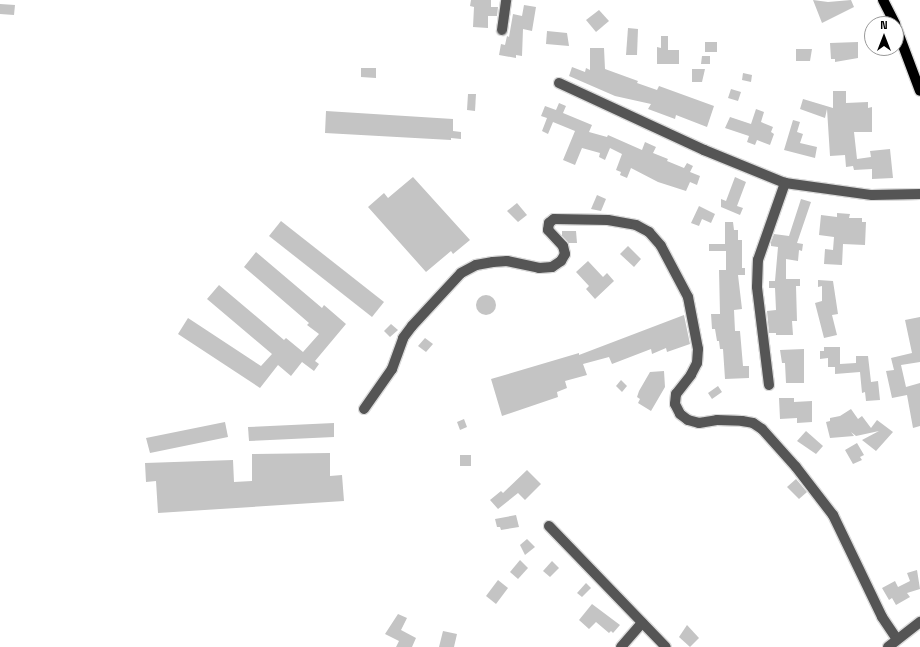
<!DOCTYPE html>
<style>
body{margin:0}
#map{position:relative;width:920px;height:647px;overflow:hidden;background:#fff;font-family:"Space Grotesk",sans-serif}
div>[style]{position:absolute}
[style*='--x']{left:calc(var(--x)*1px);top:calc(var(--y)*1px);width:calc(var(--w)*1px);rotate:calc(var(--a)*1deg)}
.building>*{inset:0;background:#c4c4c4}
.round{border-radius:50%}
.roads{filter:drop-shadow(1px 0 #dbdbdb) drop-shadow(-1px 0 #dbdbdb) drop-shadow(0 1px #dbdbdb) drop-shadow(0 -1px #dbdbdb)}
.minor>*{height:10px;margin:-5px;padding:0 5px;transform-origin:5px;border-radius:5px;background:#555}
.major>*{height:10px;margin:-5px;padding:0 5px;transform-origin:5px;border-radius:5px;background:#000}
span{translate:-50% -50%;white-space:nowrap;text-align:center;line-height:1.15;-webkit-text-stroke:4px #fff;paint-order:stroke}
.north{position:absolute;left:864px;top:16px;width:40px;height:40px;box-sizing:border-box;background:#fff;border:1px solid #999;border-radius:50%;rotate:0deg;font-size:11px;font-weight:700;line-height:16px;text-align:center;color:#000}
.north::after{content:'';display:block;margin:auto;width:14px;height:18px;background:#000;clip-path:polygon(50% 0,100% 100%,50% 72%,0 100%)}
</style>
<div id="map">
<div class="building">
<div style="clip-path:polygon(471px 0,491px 0,491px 7px,498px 7px,497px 16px,488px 16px,488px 28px,473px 27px,474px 7px,470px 6px)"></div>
<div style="clip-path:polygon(813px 0,828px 2px,851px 0,854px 7px,822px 23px)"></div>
<div style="clip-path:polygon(0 4px,15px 5px,14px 15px,0 14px)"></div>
<div style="clip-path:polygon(524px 5px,536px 7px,532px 31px,523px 29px,522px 56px,516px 55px,516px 58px,499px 55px,501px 44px,505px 45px,507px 36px,509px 37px,513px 14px,522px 16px)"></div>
<div style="clip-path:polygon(599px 10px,609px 21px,596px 32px,586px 20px)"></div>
<div style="clip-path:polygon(628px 28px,638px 29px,637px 55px,626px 55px)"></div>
<div style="clip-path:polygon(547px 31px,567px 33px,569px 46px,546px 44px)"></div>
<div style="clip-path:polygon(661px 36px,668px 36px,668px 50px,679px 50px,679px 64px,657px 64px,657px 47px,661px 48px)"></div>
<div style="clip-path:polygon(705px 42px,717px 42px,717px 52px,705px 52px)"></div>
<div style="clip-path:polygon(858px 42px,858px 58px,835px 62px,835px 59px,831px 59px,830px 43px)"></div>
<div style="clip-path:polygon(590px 48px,604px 48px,605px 69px,638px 81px,637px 83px,657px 90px,659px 86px,714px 106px,707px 127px,676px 115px,675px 119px,648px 109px,651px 104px,615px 96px,569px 76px,572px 67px,585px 72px,586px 68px,590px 70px)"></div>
<div style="clip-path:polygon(796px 49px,812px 49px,810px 61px,796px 61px)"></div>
<div style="clip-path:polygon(702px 56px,710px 56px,710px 64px,701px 64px)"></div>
<div style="clip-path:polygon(361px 68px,376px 68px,376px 78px,361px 77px)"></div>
<div style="clip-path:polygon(692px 69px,705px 69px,702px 82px,692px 82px)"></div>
<div style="clip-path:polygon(743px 73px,752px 75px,751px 82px,742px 80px)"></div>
<div style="clip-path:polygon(731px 89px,741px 92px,738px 101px,728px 98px)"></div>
<div style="clip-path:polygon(833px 91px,846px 91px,846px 103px,868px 102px,868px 108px,872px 107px,872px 132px,854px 132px,857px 159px,871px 157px,870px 151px,890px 149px,893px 178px,872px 179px,872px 169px,854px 170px,853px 166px,846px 167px,845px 155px,830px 156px,827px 109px,825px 118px,800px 109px,803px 99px,833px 108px)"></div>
<div style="clip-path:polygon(468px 94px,476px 94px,475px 111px,467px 110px)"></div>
<div style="clip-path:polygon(559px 103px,566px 106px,563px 113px,592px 125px,589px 132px,607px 137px,608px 135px,642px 150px,645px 142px,656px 147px,653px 153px,668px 159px,667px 161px,684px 168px,687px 163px,693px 166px,690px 172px,700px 176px,697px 185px,690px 182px,686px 191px,658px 182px,631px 168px,627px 178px,620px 175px,621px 172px,616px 170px,622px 154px,610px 148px,605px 160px,599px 157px,600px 153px,582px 148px,575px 165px,563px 160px,575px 131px,553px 122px,548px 134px,542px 131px,547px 118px,541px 116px,545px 106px,556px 110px)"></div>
<div style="clip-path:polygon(756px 109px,764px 112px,761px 122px,773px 127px,771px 132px,774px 134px,770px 145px,757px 140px,755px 145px,747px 142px,749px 136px,725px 128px,730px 117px,751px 124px)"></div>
<div style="clip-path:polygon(326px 111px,453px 119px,453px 131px,461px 132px,461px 139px,451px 138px,451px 140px,325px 133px)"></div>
<div style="clip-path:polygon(793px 120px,800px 122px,797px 132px,803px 134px,800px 143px,817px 147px,815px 158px,784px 150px)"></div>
<div style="clip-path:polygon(413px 177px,470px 240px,453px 254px,451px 251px,426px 272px,368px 207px,384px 193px,388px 198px)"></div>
<div style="clip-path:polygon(735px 177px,746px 182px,737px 206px,743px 208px,740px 215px,721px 207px,721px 199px,726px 201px)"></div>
<div style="clip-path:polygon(597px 195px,606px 199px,601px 211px,591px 209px)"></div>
<div style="clip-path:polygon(801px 199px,811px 202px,797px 243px,803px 244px,802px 251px,799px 250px,798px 261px,786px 259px,786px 279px,800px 279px,800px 286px,796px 286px,797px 321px,792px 321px,793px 335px,776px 335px,776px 333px,769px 333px,767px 311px,776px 310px,775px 288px,769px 288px,769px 281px,775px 281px,778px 247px,771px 246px,771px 242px,774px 234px,789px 236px)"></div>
<div style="clip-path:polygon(517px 203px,527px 215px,518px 222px,507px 211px)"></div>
<div style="clip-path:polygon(699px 206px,715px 214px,711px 223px,702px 219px,699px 226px,691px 223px)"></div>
<div style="clip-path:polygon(837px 213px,850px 214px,849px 218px,862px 218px,862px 222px,866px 222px,865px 245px,843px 244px,842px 265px,824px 264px,825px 249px,833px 250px,834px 237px,819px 235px,821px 215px,837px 217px)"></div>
<div style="clip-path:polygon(281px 221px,384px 302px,372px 317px,269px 236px)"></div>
<div style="clip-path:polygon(725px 222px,733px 222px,734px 230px,738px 230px,738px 240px,742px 240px,742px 268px,745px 268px,745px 275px,738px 275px,742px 309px,734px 310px,735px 331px,740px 331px,743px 366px,749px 366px,749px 378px,725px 379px,723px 349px,720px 349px,719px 341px,717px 341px,715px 329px,712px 329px,711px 314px,720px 314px,719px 270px,726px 270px,726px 251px,709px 251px,709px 244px,725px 244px)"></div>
<div style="clip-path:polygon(562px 231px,576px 231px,577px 243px,568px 243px,562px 236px)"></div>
<div style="clip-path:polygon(628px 246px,641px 259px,634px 267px,620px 254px)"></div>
<div style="clip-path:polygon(256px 252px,322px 308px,324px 305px,346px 324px,315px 361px,319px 364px,314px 371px,302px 362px,291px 376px,278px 365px,260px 388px,178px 334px,188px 318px,261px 366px,272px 354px,207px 299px,219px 285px,284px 340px,286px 338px,303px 352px,319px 334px,307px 325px,309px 323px,244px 267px)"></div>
<div style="clip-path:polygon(588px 261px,603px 277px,607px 273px,614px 281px,595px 299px,586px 289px,589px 286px,576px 272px)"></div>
<div style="clip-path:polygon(818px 280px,833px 281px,838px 314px,832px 315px,837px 335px,824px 338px,815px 303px,822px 301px,822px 286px,818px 287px)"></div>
<div class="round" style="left:476px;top:295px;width:20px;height:20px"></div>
<div style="clip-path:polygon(684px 315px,690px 344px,667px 352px,666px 348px,652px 354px,651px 349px,612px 364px,609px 357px,583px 364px,587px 375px,565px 381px,567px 388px,557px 392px,558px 397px,502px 416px,491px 379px,579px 353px,579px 355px)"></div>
<div style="clip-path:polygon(920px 317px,920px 362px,901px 365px,906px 387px,920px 383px,920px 426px,913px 428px,907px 395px,892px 398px,886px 371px,894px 370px,891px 358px,912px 353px,905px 320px)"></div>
<div style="clip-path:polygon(391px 324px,398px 330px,390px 337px,384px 331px)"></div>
<div style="clip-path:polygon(425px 338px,433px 344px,426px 352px,418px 346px)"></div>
<div style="clip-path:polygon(824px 347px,840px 347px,840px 364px,856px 363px,856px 356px,868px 356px,871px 382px,878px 381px,880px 400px,866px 401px,865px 392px,862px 393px,860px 372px,835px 374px,835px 367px,828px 367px,828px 358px,820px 359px,820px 351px,824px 351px)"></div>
<div style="clip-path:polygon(804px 349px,804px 383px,786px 383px,785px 363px,782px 363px,780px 350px)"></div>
<div style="clip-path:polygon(664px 371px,665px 387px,651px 411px,638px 403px,640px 399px,637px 397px,639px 391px,650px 372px)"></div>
<div style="clip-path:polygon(621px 380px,627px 386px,622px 392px,616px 386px)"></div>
<div style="clip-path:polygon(718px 386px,722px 392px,712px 399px,708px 393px)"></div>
<div style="clip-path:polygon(779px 398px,794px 398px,794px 402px,812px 401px,812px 422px,797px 423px,797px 418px,780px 419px)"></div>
<div style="clip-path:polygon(851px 409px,858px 419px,862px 416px,871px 428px,877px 420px,893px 432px,876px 451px,862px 440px,879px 431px,856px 436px,851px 432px,854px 436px,830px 438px,826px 422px,830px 421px,830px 418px,840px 416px)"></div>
<div style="clip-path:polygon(464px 419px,467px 427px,460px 430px,457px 422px)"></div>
<div style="clip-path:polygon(225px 422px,228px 437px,150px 453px,146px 438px)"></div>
<div style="clip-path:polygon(334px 423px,334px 437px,249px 441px,248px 427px)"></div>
<div style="clip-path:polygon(806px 431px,823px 446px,816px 454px,797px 441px)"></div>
<div style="clip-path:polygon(857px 443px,864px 455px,860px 457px,862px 460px,853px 464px,845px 450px)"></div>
<div style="clip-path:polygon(330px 453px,330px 476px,342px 475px,344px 501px,158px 513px,156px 481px,146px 482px,145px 463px,233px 460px,234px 482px,252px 481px,252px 454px)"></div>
<div style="clip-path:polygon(460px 455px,471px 455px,471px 466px,460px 466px)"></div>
<div style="clip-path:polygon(527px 470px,541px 484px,525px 500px,518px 493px,498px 509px,490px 500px,501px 491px,503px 493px)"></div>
<div style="clip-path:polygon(796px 479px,807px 492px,799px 499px,787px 487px)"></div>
<div style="clip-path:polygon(516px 515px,519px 527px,501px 530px,500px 527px,497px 527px,495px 519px)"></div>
<div style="clip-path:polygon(527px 539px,535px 547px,525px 555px,520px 545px)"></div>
<div style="clip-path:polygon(520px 560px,528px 568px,518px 579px,510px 572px)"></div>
<div style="clip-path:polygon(552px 561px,559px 568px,550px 577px,543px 571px)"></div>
<div style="clip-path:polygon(917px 570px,920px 589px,907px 593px,910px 597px,896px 605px,892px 598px,889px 600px,882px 588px,895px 581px,898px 587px,910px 581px,907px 573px)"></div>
<div style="clip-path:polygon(498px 580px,508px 588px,496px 604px,486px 596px)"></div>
<div style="clip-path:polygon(586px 583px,591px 588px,582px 597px,577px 593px)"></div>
<div style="clip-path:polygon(592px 604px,620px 625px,613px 633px,611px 631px,609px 633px,596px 622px,589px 629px,579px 620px)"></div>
<div style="clip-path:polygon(398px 614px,407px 618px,401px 630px,416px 638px,412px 647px,396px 647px,399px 641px,385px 634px)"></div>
<div style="clip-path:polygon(687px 625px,699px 638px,690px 647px,679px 637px)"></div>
<div style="clip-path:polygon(443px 631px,457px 634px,454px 647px,439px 647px)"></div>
</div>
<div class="roads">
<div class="minor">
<div style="--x:502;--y:30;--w:30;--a:-82"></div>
<div style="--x:559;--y:83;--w:160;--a:24.8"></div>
<div style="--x:704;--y:150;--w:87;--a:22.2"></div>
<div style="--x:785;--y:183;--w:88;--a:7.9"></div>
<div style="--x:872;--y:195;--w:48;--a:-1.2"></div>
<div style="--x:769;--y:385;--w:99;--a:-97"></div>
<div style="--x:757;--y:287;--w:27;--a:-88"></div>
<div style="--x:758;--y:260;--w:82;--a:-70.7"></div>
<div style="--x:364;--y:409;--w:49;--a:-55"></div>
<div style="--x:392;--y:369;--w:33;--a:-70"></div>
<div style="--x:403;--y:338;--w:15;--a:-53"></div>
<div style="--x:412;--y:326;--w:72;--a:-47.2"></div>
<div style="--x:461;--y:273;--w:17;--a:-28"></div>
<div style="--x:476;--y:265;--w:17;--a:-10"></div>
<div style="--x:493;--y:262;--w:14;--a:-4"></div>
<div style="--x:507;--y:261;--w:33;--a:12"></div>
<div style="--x:539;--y:268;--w:13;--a:-4"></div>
<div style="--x:552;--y:267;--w:11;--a:-34"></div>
<div style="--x:561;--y:261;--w:8;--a:-60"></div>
<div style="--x:565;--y:254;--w:8;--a:-104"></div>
<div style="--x:563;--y:246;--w:22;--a:-133"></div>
<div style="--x:548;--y:230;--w:7;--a:-82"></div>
<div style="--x:549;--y:223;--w:6;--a:-39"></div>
<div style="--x:554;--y:219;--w:54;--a:1.1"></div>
<div style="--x:608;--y:220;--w:28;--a:10"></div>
<div style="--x:636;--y:225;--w:15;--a:28"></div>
<div style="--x:649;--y:232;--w:18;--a:49"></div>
<div style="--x:661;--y:246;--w:58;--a:62.1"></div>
<div style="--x:688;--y:297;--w:53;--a:79.1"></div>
<div style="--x:698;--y:349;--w:14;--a:94"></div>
<div style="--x:697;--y:363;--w:13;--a:117"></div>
<div style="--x:691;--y:375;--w:24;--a:128"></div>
<div style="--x:676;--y:394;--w:10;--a:96"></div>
<div style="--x:675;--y:404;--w:11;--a:63"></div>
<div style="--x:680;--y:414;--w:10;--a:37"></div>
<div style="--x:688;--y:420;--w:11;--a:15"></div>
<div style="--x:699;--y:423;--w:18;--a:-9"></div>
<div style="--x:717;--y:420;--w:25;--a:2"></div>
<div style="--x:742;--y:421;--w:11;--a:10"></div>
<div style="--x:753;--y:423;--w:11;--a:34"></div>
<div style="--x:762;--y:429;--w:51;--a:48.2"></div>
<div style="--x:796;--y:467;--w:61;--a:52.4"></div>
<div style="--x:833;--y:515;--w:113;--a:64.3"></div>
<div style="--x:882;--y:617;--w:27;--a:56"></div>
<div style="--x:549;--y:526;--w:168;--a:46"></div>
<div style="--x:621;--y:647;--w:32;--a:-49"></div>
<div style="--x:888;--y:647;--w:41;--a:-38"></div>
</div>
<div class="major">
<div style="--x:883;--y:0;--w:27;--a:63"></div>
<div style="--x:896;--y:27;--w:68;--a:69.4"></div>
</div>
</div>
<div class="north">N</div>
</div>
